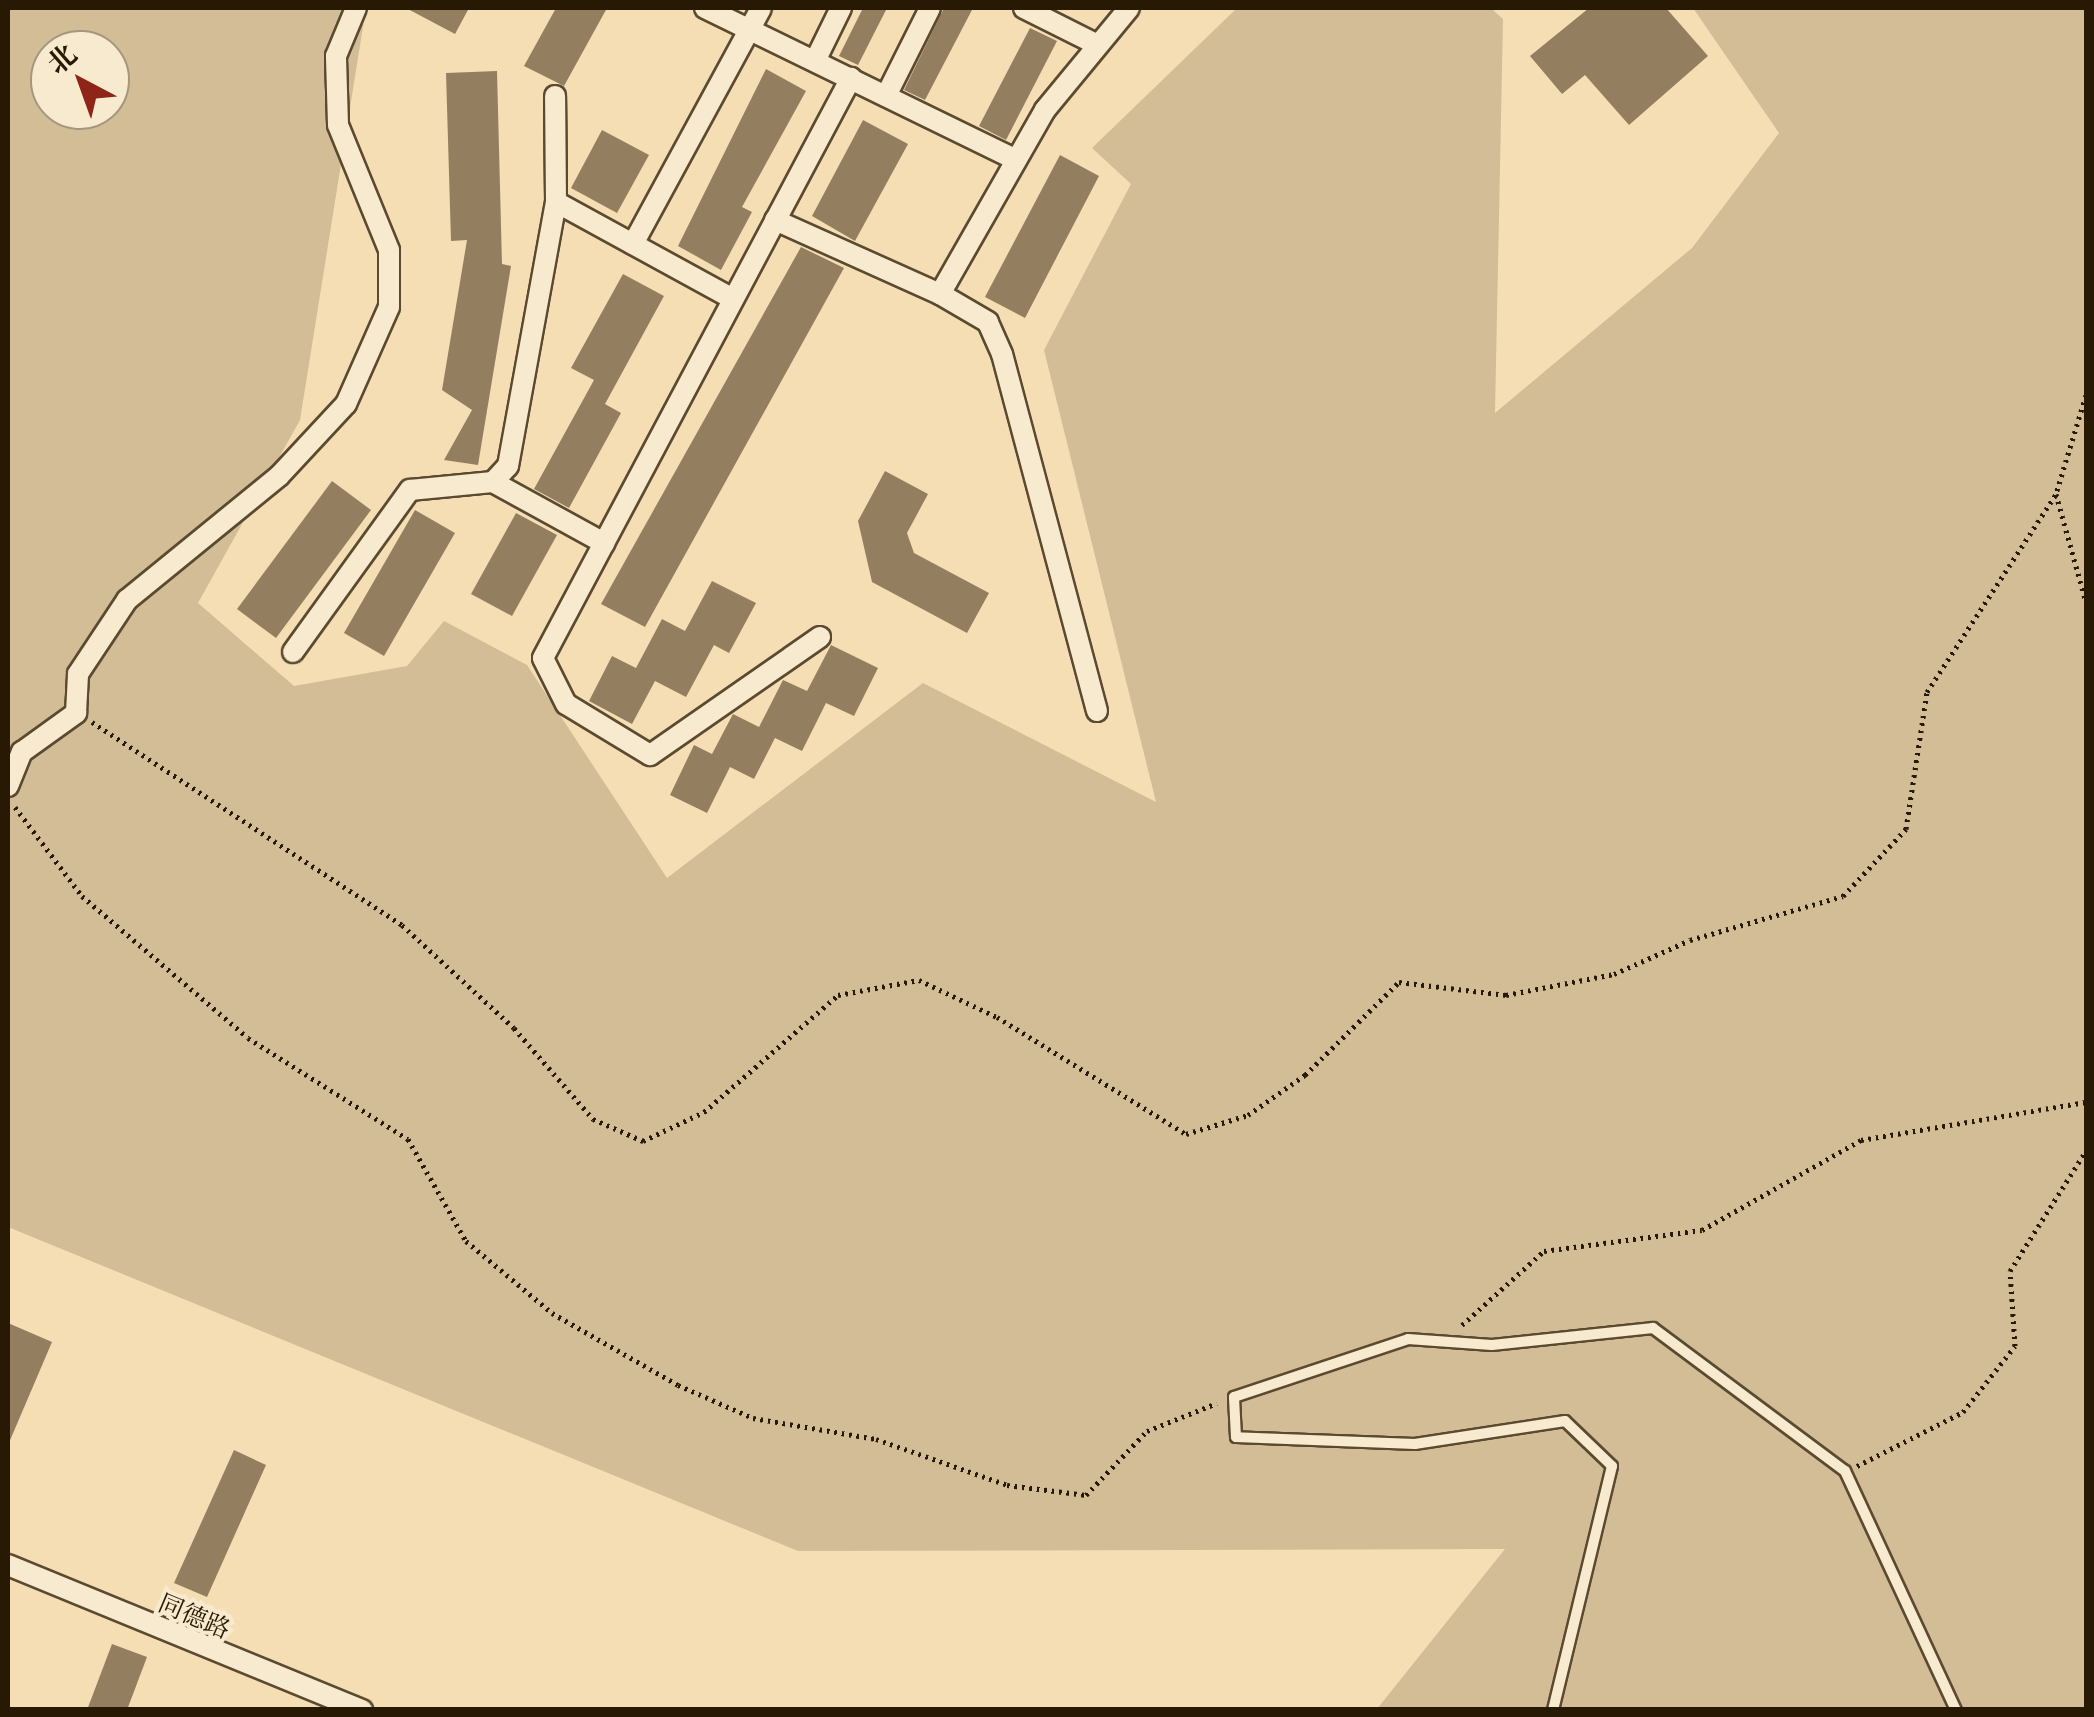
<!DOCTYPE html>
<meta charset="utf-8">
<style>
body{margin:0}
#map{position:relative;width:2094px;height:1717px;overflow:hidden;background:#f5deb4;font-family:"Libre Caslon Text","Noto Serif SC",serif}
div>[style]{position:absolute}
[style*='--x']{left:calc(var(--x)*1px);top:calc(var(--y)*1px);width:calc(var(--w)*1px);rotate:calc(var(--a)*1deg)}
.green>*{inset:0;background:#d2bd96}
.building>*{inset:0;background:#937f60}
.path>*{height:5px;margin-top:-2.5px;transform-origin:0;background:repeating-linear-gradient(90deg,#281904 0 2.5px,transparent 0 7.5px)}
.roads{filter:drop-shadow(2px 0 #5b4a30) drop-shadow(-2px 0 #5b4a30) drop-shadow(0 2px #5b4a30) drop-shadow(0 -2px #5b4a30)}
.service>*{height:10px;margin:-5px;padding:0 5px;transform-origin:5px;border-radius:5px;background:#f8eace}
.minor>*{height:20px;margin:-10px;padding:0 10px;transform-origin:10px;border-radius:10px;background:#f8eace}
span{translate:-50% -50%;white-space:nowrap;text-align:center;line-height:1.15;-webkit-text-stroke:8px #f8eace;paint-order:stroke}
.street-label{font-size:25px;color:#281904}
.frame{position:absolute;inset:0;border:10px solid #281904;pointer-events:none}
.north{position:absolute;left:30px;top:30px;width:100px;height:100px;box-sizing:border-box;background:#f8eace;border:2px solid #a5967d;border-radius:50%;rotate:319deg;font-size:28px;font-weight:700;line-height:40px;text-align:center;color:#281904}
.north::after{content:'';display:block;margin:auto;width:35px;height:45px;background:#8f2418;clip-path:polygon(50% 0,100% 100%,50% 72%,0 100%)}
</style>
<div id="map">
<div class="green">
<div style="clip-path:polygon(evenodd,8px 8px,366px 8px,300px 420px,198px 603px,294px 686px,407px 666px,444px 621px,527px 665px,667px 878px,923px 683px,1156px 802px,1044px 350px,1131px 184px,1092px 148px,1237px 8px,1491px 8px,1503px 19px,1495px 413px,1692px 248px,1779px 133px,1693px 8px,2086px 8px,2086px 1709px,1377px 1709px,1505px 1549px,798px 1551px,8px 1227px,8px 8px,50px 50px,110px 50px,110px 110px,50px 110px,50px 50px)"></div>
</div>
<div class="building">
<div style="clip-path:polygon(406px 8px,469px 8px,455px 34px)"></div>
<div style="clip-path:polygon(556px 8px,607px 8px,564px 86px,524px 66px)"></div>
<div style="clip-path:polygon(863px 8px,887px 8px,858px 65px,839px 56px)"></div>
<div style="clip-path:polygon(973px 8px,925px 100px,904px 90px,944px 8px)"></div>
<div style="clip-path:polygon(1589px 8px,1666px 8px,1708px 56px,1629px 125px,1585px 75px,1562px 94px,1530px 56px)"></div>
<div style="clip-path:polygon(1030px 28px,1057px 41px,1006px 140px,979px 126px)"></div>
<div style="clip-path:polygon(766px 69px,806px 91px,742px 207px,752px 212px,721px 270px,678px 246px)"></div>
<div style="clip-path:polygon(497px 71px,502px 264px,511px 266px,478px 465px,444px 460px,472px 410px,442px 390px,467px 240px,451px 241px,446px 73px)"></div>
<div style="clip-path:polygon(863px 120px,908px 144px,855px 241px,812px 216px)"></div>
<div style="clip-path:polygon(602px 130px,649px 155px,617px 213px,571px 188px)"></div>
<div style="clip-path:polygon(1060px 155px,1099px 176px,1025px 318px,985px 297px)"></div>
<div style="clip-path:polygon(801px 247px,844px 268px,645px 627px,601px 604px)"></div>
<div style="clip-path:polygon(623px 274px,664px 296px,605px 404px,621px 413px,569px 508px,534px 489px,594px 380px,571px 368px)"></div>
<div style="clip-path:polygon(885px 471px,928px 494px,907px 533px,914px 553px,989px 593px,967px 633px,872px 582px,858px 521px)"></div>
<div style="clip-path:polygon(332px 481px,371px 510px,276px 638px,237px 609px)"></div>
<div style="clip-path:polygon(415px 510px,455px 533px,384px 656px,344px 633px)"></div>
<div style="clip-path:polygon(516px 513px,557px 535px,512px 616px,471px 594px)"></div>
<div style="clip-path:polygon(712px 581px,756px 603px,729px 653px,714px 645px,686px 697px,655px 681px,632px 724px,589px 701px,612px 656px,636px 668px,662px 619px,685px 631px)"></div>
<div style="clip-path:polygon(831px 645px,878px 668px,854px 716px,826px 703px,802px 751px,775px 738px,754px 779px,730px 767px,707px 813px,670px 795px,694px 745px,712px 754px,733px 714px,759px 727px,783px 680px,807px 691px)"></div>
<div style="clip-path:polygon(8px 1323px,52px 1342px,8px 1445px)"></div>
<div style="clip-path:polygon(234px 1450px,266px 1465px,207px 1597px,174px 1583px)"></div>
<div style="clip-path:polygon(112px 1644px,147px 1657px,127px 1710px,87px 1710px)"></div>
</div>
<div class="path">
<div style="--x:2086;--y:395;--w:103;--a:106.9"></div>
<div style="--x:2056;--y:494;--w:112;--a:74.5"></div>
<div style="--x:92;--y:722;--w:371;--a:33.2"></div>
<div style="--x:402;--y:925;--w:152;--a:42.6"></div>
<div style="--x:514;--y:1028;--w:121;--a:49"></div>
<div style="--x:593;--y:1119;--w:55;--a:23.7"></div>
<div style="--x:643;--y:1141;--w:68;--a:-25.4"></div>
<div style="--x:704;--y:1112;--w:178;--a:-41.1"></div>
<div style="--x:838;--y:995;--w:82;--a:-10.5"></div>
<div style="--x:919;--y:980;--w:86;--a:25.4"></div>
<div style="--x:997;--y:1017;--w:222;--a:31.8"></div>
<div style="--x:1186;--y:1134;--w:65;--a:-17"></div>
<div style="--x:1248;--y:1115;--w:70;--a:-35.1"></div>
<div style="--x:1305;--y:1075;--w:132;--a:-44.7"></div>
<div style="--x:1399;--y:982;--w:108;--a:6.9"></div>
<div style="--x:1506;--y:995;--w:110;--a:-11"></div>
<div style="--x:1614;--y:974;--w:83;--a:-24.1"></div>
<div style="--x:1690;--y:940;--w:159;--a:-16"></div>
<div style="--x:1843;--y:896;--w:92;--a:-46.8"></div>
<div style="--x:1906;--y:829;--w:139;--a:-81.3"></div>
<div style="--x:1927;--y:692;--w:236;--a:-56.9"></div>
<div style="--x:15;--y:807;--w:111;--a:53"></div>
<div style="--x:82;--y:896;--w:218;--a:40.5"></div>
<div style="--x:248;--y:1038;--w:189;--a:32.3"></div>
<div style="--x:408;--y:1139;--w:117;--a:60.4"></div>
<div style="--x:466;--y:1241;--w:112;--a:39.9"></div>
<div style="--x:552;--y:1313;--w:145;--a:29.7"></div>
<div style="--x:678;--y:1385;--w:82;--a:23.7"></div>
<div style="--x:753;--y:1418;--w:125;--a:9.7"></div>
<div style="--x:876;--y:1439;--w:139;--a:19.3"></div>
<div style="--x:1007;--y:1485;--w:80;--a:7.2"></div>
<div style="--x:1086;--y:1495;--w:88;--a:-46.4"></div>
<div style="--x:1147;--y:1431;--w:75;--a:-21.8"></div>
<div style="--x:1462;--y:1325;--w:110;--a:-42.1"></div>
<div style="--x:1544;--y:1251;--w:159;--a:-7.6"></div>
<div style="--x:1702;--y:1230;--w:183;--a:-29.5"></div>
<div style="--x:1861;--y:1140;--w:228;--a:-9.6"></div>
<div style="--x:1857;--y:1466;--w:119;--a:-27"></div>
<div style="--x:1963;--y:1412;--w:84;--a:-51.8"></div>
<div style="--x:2015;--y:1346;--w:75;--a:-93.8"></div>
<div style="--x:2010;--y:1271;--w:142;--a:-57.7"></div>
</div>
<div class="roads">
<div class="service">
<div style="--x:1553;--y:1710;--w:251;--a:-76.4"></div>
<div style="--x:1612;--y:1466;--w:65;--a:-136.2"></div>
<div style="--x:1565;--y:1421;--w:152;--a:171.3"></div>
<div style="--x:1415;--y:1444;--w:179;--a:-177.8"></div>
<div style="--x:1236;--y:1437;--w:40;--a:-92.9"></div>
<div style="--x:1234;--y:1397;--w:183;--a:-18.4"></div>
<div style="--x:1408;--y:1339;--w:84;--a:4.1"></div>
<div style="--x:1492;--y:1345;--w:162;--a:-6"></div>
<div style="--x:1653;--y:1328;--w:239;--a:36.7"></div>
<div style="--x:1845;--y:1471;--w:264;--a:65.1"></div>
</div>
<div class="minor">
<div style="--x:705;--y:8;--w:346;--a:26"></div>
<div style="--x:1024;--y:8;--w:80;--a:26.6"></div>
<div style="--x:815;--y:61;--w:59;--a:-63.9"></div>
<div style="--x:886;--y:96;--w:98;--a:-63.4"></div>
<div style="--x:556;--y:202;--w:202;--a:28.7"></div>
<div style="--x:775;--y:220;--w:181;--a:24.2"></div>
<div style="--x:633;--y:244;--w:268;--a:-61.5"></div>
<div style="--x:493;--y:482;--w:127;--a:28.8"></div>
<div style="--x:820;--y:637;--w:207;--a:145.2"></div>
<div style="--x:650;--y:755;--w:98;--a:-148.7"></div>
<div style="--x:566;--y:704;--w:51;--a:-116.6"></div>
<div style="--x:543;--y:658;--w:657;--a:-62.03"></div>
<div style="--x:293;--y:652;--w:200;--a:-54.2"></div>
<div style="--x:410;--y:490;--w:83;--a:-5.5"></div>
<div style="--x:493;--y:482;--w:22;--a:-47"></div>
<div style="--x:508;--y:466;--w:268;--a:-79.7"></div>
<div style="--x:556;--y:202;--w:106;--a:-90.5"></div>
<div style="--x:1097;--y:711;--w:369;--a:-104.9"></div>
<div style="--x:1002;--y:354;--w:35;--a:-114"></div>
<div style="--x:988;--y:322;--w:56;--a:-149.7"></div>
<div style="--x:940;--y:294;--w:212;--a:-60.3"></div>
<div style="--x:1045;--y:110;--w:132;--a:-50.5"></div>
<div style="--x:8;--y:786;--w:37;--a:-68"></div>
<div style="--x:22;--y:752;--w:67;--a:-35.8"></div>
<div style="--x:76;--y:713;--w:39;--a:-87"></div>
<div style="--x:78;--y:674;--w:89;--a:-56.5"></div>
<div style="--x:127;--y:600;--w:196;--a:-39.2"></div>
<div style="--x:279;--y:476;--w:98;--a:-47.1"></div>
<div style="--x:346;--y:404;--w:106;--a:-66.1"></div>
<div style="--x:389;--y:307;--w:57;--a:-90"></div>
<div style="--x:389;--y:250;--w:135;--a:-112.2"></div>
<div style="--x:338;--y:125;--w:69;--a:-91.7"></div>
<div style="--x:336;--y:56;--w:52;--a:-67.4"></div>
<div style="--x:8;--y:1565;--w:383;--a:22.3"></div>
</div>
</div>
<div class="street-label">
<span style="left:194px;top:1617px;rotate:23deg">同德路</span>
</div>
<div class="frame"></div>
<div class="north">北</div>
</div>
